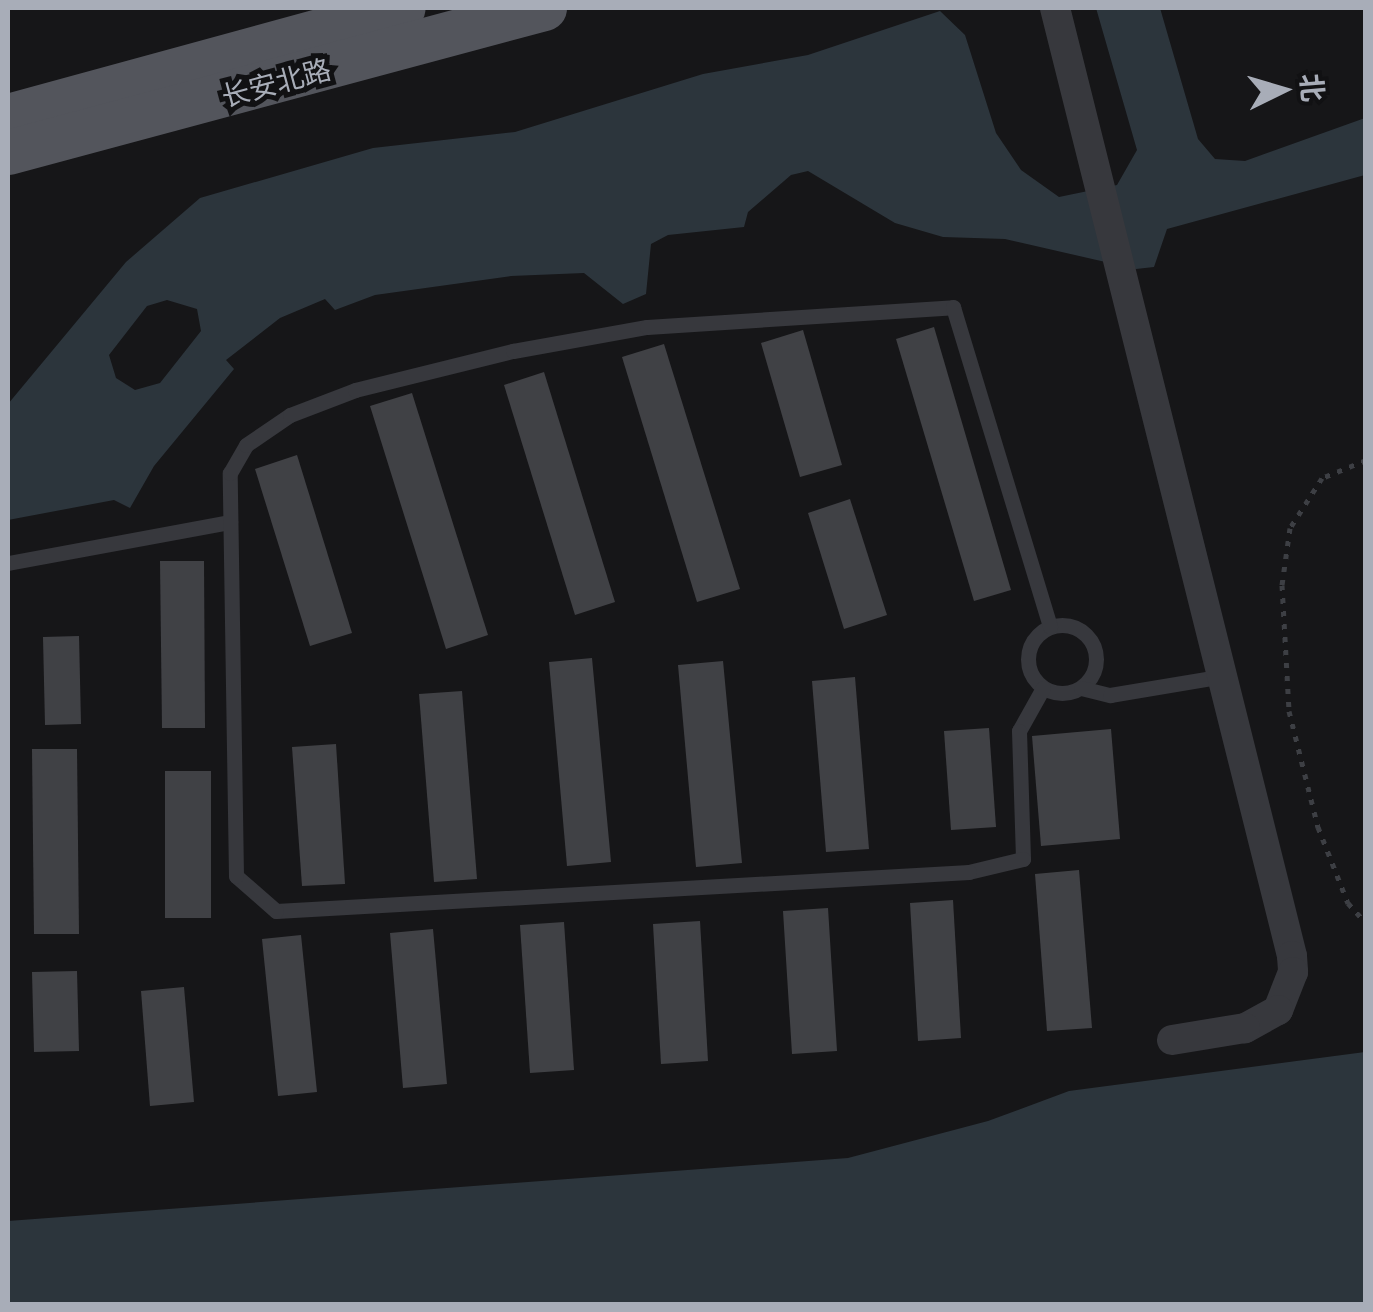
<!DOCTYPE html>
<meta charset="utf-8">
<style>
body{margin:0}
#map{position:relative;width:1373px;height:1312px;overflow:hidden;background:#161618;font-family:Commissioner,"Noto Sans SC",sans-serif}
div>[style]{position:absolute}
[style*='--x']{left:calc(var(--x)*1px);top:calc(var(--y)*1px);width:calc(var(--w)*1px);rotate:calc(var(--a)*1deg)}
.water>*{inset:0;background:#2c353c}
.building>*{inset:0;background:#404145}
.path>*{height:5px;margin-top:-2.5px;transform-origin:0;background:repeating-linear-gradient(90deg,#3d3f44 0 5px,transparent 0 13px)}
.lane>*{height:15px;margin:-7.5px;padding:0 7.5px;transform-origin:7.5px;border-radius:7.5px;background:#37383d}
.lane>.ring{margin:-7.5px;padding:0;box-sizing:content-box;background:none;border:15px solid #37383d;border-radius:50%}
.street>*{height:30px;margin:-15px;padding:0 15px;transform-origin:15px;border-radius:15px;background:#37383d}
.primary>*{height:45px;margin:-22.5px;padding:0 22.5px;transform-origin:22.5px;border-radius:22.5px;background:#53555c}
span{translate:-50% -50%;white-space:nowrap;text-align:center;line-height:1.15;-webkit-text-stroke:10px #111113;paint-order:stroke}
.street-label{font-size:28px;color:#a8adb8}
.frame{position:absolute;inset:0;border:10px solid #a8adb8;pointer-events:none}
.north{position:absolute;left:1233px;top:40px;width:100px;height:100px;-webkit-text-stroke:8px #111113;paint-order:stroke;rotate:85deg;font-size:28px;font-weight:700;line-height:40px;text-align:center;color:#a8adb8}
.north::after{content:'';display:block;margin:auto;width:35px;height:45px;background:#a8adb8;clip-path:polygon(50% 0,100% 100%,50% 72%,0 100%)}
</style>
<div id="map">
<div class="water">
<div style="clip-path:polygon(evenodd,1096px 8px,1160px 8px,1198px 139px,1215px 159px,1245px 161px,1365px 118px,1365px 175px,1167px 229px,1154px 267px,1136px 269px,1005px 239px,943px 237px,895px 223px,808px 171px,791px 175px,748px 212px,744px 227px,668px 235px,651px 244px,646px 294px,623px 304px,584px 273px,511px 276px,375px 295px,335px 310px,325px 299px,280px 318px,226px 360px,234px 369px,154px 466px,130px 508px,114px 500px,8px 520px,8px 404px,126px 262px,200px 198px,373px 148px,515px 132px,703px 74px,808px 55px,940px 11px,965px 35px,996px 133px,1021px 170px,1059px 197px,1117px 185px,1137px 150px,1096px 8px,167px 300px,197px 309px,201px 331px,160px 383px,135px 390px,116px 378px,109px 355px,147px 306px,167px 300px)"></div>
<div style="clip-path:polygon(1365px 1052px,1365px 1304px,8px 1304px,8px 1221px,848px 1158px,988px 1121px,1069px 1091px)"></div>
</div>
<div class="building">
<div style="clip-path:polygon(934px 327px,1011px 590px,974px 601px,896px 339px)"></div>
<div style="clip-path:polygon(803px 330px,842px 465px,800px 477px,761px 343px)"></div>
<div style="clip-path:polygon(664px 344px,740px 589px,697px 602px,622px 357px)"></div>
<div style="clip-path:polygon(544px 372px,615px 602px,575px 615px,504px 385px)"></div>
<div style="clip-path:polygon(412px 393px,488px 635px,446px 649px,370px 406px)"></div>
<div style="clip-path:polygon(297px 455px,352px 633px,310px 646px,255px 469px)"></div>
<div style="clip-path:polygon(850px 499px,887px 615px,844px 629px,808px 513px)"></div>
<div style="clip-path:polygon(160px 561px,204px 561px,205px 728px,162px 728px)"></div>
<div style="clip-path:polygon(79px 636px,81px 724px,45px 725px,43px 637px)"></div>
<div style="clip-path:polygon(592px 658px,611px 862px,567px 866px,549px 662px)"></div>
<div style="clip-path:polygon(723px 661px,742px 863px,696px 867px,678px 665px)"></div>
<div style="clip-path:polygon(855px 677px,869px 849px,826px 852px,812px 681px)"></div>
<div style="clip-path:polygon(462px 691px,477px 879px,434px 882px,419px 694px)"></div>
<div style="clip-path:polygon(989px 728px,996px 827px,951px 830px,944px 731px)"></div>
<div style="clip-path:polygon(1111px 729px,1120px 839px,1041px 846px,1032px 736px)"></div>
<div style="clip-path:polygon(336px 744px,345px 884px,302px 886px,292px 747px)"></div>
<div style="clip-path:polygon(32px 749px,77px 749px,79px 934px,34px 934px)"></div>
<div style="clip-path:polygon(165px 771px,211px 771px,211px 918px,165px 918px)"></div>
<div style="clip-path:polygon(1079px 870px,1092px 1028px,1047px 1031px,1035px 874px)"></div>
<div style="clip-path:polygon(953px 900px,961px 1038px,918px 1041px,910px 903px)"></div>
<div style="clip-path:polygon(828px 908px,837px 1051px,792px 1054px,783px 911px)"></div>
<div style="clip-path:polygon(700px 921px,708px 1061px,661px 1064px,653px 924px)"></div>
<div style="clip-path:polygon(564px 922px,574px 1070px,530px 1073px,520px 925px)"></div>
<div style="clip-path:polygon(433px 929px,447px 1084px,403px 1088px,390px 933px)"></div>
<div style="clip-path:polygon(301px 935px,317px 1092px,278px 1096px,262px 939px)"></div>
<div style="clip-path:polygon(77px 971px,79px 1051px,34px 1052px,32px 972px)"></div>
<div style="clip-path:polygon(184px 987px,194px 1102px,150px 1106px,141px 991px)"></div>
</div>
<div class="path">
<div style="--x:1366;--y:460;--w:48;--a:157.8"></div>
<div style="--x:1322;--y:478;--w:59;--a:122.6"></div>
<div style="--x:1290;--y:528;--w:58;--a:98"></div>
<div style="--x:1282;--y:585;--w:126;--a:86.8"></div>
<div style="--x:1289;--y:711;--w:120;--a:76"></div>
<div style="--x:1318;--y:827;--w:82;--a:68.5"></div>
<div style="--x:1348;--y:903;--w:27;--a:48"></div>
</div>
<div class="lane">
<div style="--x:8;--y:563;--w:226;--a:-10.5"></div>
<div class="ring" style="left:1028px;top:625px;width:53px;height:53px"></div>
<div style="--x:1043;--y:688;--w:49;--a:119.2"></div>
<div style="--x:1019;--y:731;--w:128;--a:88.2"></div>
<div style="--x:1023;--y:859;--w:56;--a:166.5"></div>
<div style="--x:969;--y:872;--w:694;--a:176.78"></div>
<div style="--x:276;--y:911;--w:53;--a:-138.8"></div>
<div style="--x:236;--y:876;--w:403;--a:-90.9"></div>
<div style="--x:230;--y:473;--w:32;--a:-60"></div>
<div style="--x:246;--y:445;--w:53;--a:-34.3"></div>
<div style="--x:290;--y:415;--w:70;--a:-21"></div>
<div style="--x:355;--y:390;--w:163;--a:-13.9"></div>
<div style="--x:513;--y:351;--w:136;--a:-10.2"></div>
<div style="--x:647;--y:327;--w:307;--a:-3.7"></div>
<div style="--x:953;--y:307;--w:334;--a:73.1"></div>
<div style="--x:1081;--y:688;--w:30;--a:14"></div>
<div style="--x:1110;--y:695;--w:116;--a:-9.5"></div>
</div>
<div class="street">
<div style="--x:1055;--y:8;--w:977;--a:75.96"></div>
<div style="--x:1292;--y:956;--w:16;--a:86"></div>
<div style="--x:1293;--y:972;--w:41;--a:111.5"></div>
<div style="--x:1278;--y:1010;--w:38;--a:151"></div>
<div style="--x:1245;--y:1028;--w:74;--a:170.7"></div>
</div>
<div class="primary">
<div style="--x:8;--y:116;--w:409;--a:-15.3"></div>
<div style="--x:8;--y:152;--w:555;--a:-15.04"></div>
</div>
<div class="street-label">
<span style="left:276px;top:82px;rotate:-15deg">长安北路</span>
</div>
<div class="frame"></div>
<div class="north">北</div>
</div>
